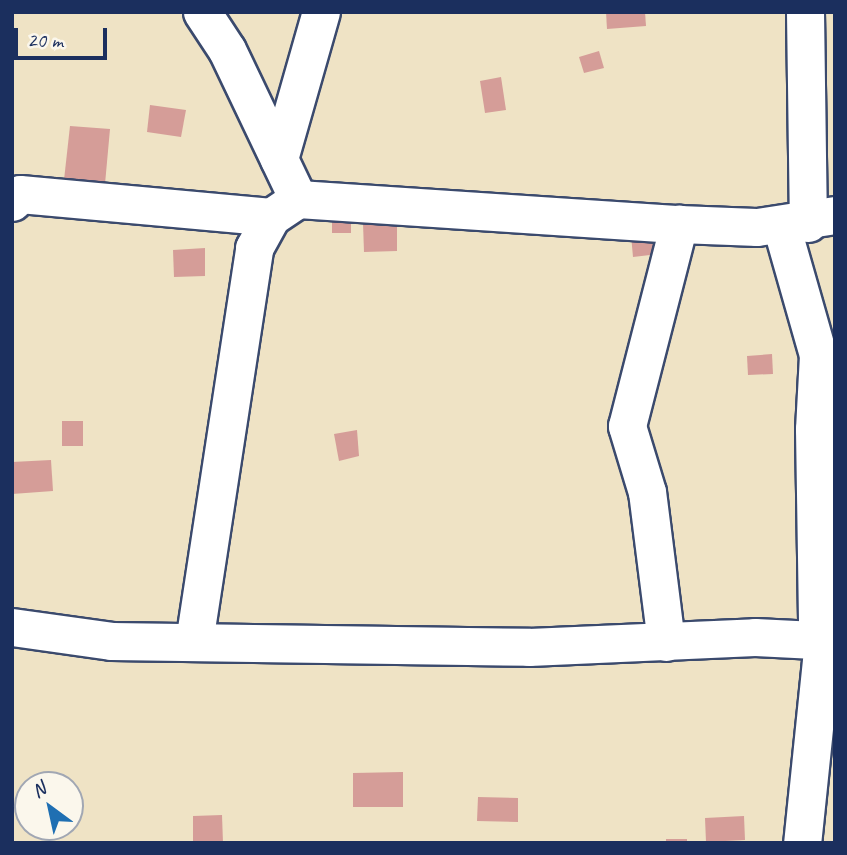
<!DOCTYPE html>
<style>
body{margin:0}
#map{position:relative;width:847px;height:855px;overflow:hidden;background:#efe3c5;font-family:Caveat,sans-serif}
div>[style]{position:absolute}
[style*='--x']{left:calc(var(--x)*1px);top:calc(var(--y)*1px);width:calc(var(--w)*1px);rotate:calc(var(--a)*1deg)}
.building>*{inset:0;background:#d59d98}
.roads{filter:drop-shadow(2px 0 #3b4a6d) drop-shadow(-2px 0 #3b4a6d) drop-shadow(0 2px #3b4a6d) drop-shadow(0 -2px #3b4a6d)}
.minor>*{height:37px;margin:-18.5px;padding:0 18.5px;transform-origin:18.5px;border-radius:18.5px;background:#fff}
span{translate:-50% -50%;white-space:nowrap;text-align:center;line-height:1.15;-webkit-text-stroke:5px #fbf7ec;paint-order:stroke}
.frame{position:absolute;inset:0;border:14px solid #1b2f5e;pointer-events:none}
.north{position:absolute;left:14px;top:771px;width:70px;height:70px;box-sizing:border-box;background:#fbf7ec;border:2px solid #a1a7b3;border-radius:50%;rotate:327deg;font-size:19px;font-weight:700;line-height:28px;text-align:center;color:#1b2f5e}
.north::after{content:'';display:block;margin:auto;width:24px;height:32px;background:#1f6fb2;clip-path:polygon(50% 0,100% 100%,50% 72%,0 100%)}
.scale{position:absolute;left:14px;top:28px;width:93px;height:32px;box-sizing:border-box;border:4px solid #1b2f5e;border-top:0;padding-left:9px;font-size:21px;line-height:24px;white-space:nowrap;color:#1b2f5e;-webkit-text-stroke:5px #fbf7ec;paint-order:stroke}
</style>
<div id="map">
<div class="building">
<div style="clip-path:polygon(606px 12px,645px 12px,646px 26px,607px 29px)"></div>
<div style="clip-path:polygon(599px 51px,604px 68px,584px 73px,579px 57px)"></div>
<div style="clip-path:polygon(501px 77px,506px 110px,485px 113px,480px 81px)"></div>
<div style="clip-path:polygon(150px 105px,186px 110px,181px 137px,147px 132px)"></div>
<div style="clip-path:polygon(70px 126px,110px 129px,105px 184px,64px 180px)"></div>
<div style="clip-path:polygon(332px 216px,351px 216px,351px 233px,332px 233px)"></div>
<div style="clip-path:polygon(397px 222px,397px 251px,364px 252px,363px 223px)"></div>
<div style="clip-path:polygon(664px 232px,667px 253px,633px 257px,631px 235px)"></div>
<div style="clip-path:polygon(205px 248px,205px 276px,174px 277px,173px 250px)"></div>
<div style="clip-path:polygon(772px 354px,773px 374px,748px 375px,747px 356px)"></div>
<div style="clip-path:polygon(62px 421px,83px 421px,83px 446px,62px 446px)"></div>
<div style="clip-path:polygon(357px 430px,359px 456px,339px 461px,334px 434px)"></div>
<div style="clip-path:polygon(51px 460px,53px 491px,12px 494px,12px 462px)"></div>
<div style="clip-path:polygon(403px 772px,403px 807px,353px 807px,353px 773px)"></div>
<div style="clip-path:polygon(478px 797px,518px 798px,518px 822px,477px 821px)"></div>
<div style="clip-path:polygon(222px 815px,223px 843px,193px 843px,193px 816px)"></div>
<div style="clip-path:polygon(744px 816px,745px 840px,706px 842px,705px 818px)"></div>
<div style="clip-path:polygon(666px 839px,687px 839px,687px 843px,666px 843px)"></div>
</div>
<div class="roads">
<div class="minor">
<div style="--x:202;--y:12;--w:45;--a:56.7"></div>
<div style="--x:227;--y:50;--w:165;--a:64.5"></div>
<div style="--x:805;--y:12;--w:211;--a:89.2"></div>
<div style="--x:279;--y:159;--w:153;--a:-74.1"></div>
<div style="--x:12;--y:202;--w:11;--a:-45"></div>
<div style="--x:20;--y:194;--w:252;--a:5.2"></div>
<div style="--x:781;--y:225;--w:135;--a:74.1"></div>
<div style="--x:818;--y:355;--w:74;--a:93.1"></div>
<div style="--x:814;--y:429;--w:191;--a:89.1"></div>
<div style="--x:817;--y:620;--w:22;--a:74"></div>
<div style="--x:823;--y:641;--w:203;--a:95.9"></div>
<div style="--x:12;--y:627;--w:100;--a:8"></div>
<div style="--x:111;--y:641;--w:418;--a:0.8"></div>
<div style="--x:529;--y:647;--w:226;--a:-2.5"></div>
<div style="--x:755;--y:637;--w:80;--a:2.9"></div>
<div style="--x:194;--y:642;--w:399;--a:-81.3"></div>
<div style="--x:254;--y:248;--w:35;--a:-61"></div>
<div style="--x:271;--y:217;--w:32;--a:-34"></div>
<div style="--x:298;--y:199;--w:382;--a:3.8"></div>
<div style="--x:679;--y:224;--w:78;--a:2.2"></div>
<div style="--x:757;--y:227;--w:79;--a:-8.7"></div>
<div style="--x:666;--y:642;--w:151;--a:-97.2"></div>
<div style="--x:647;--y:492;--w:69;--a:-106.9"></div>
<div style="--x:627;--y:426;--w:209;--a:-75.6"></div>
</div>
</div>
<div class="frame"></div>
<div class="north">N</div>
<div class="scale">20 m</div>
</div>
